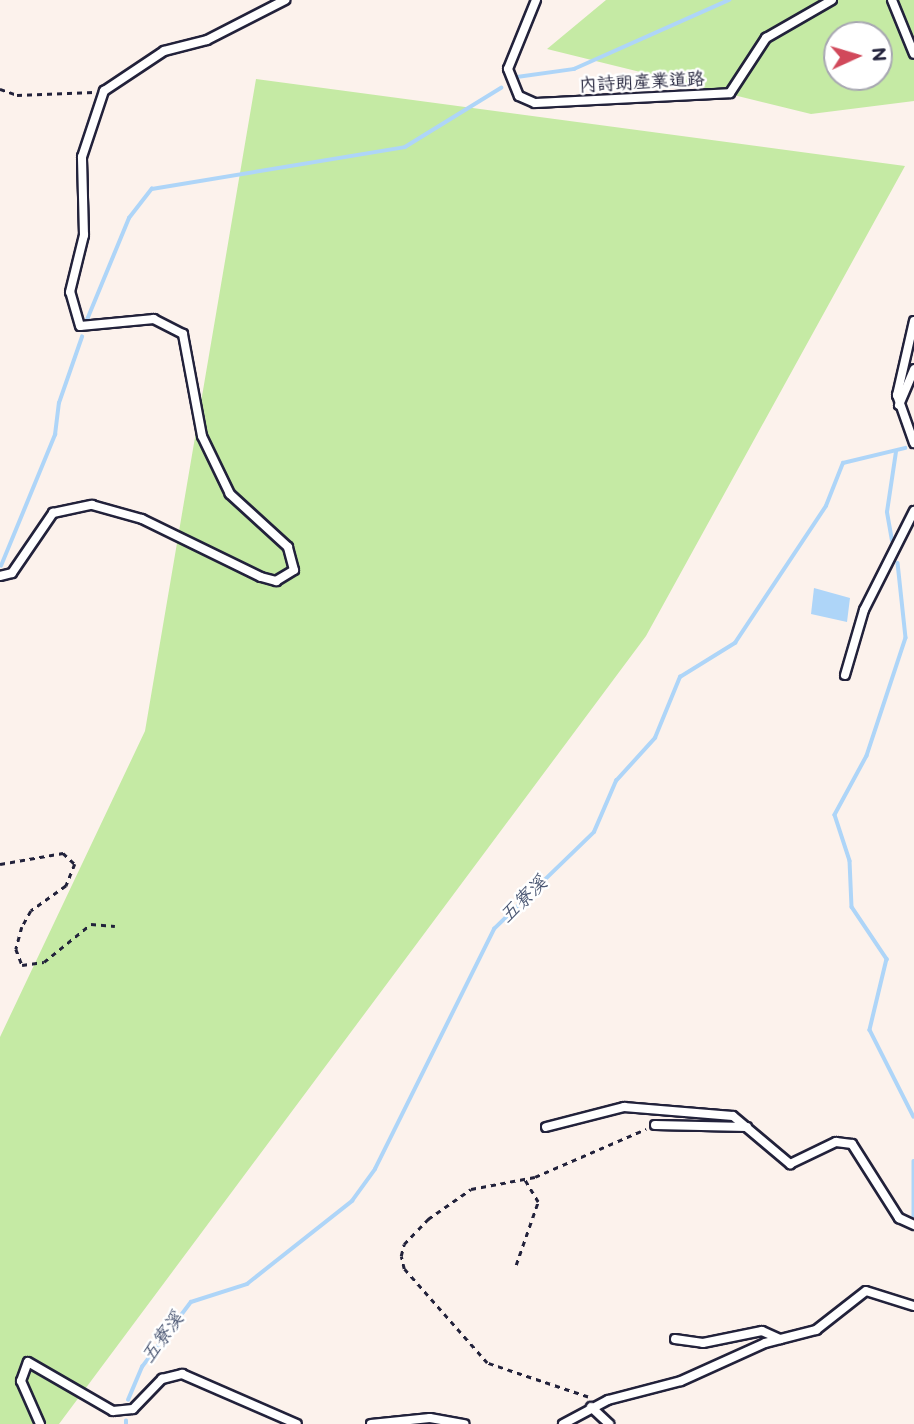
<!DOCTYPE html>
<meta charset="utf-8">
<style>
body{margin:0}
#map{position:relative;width:914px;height:1424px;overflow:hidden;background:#fcf2ec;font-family:"Balsamiq Sans","LXGW WenKai TC",sans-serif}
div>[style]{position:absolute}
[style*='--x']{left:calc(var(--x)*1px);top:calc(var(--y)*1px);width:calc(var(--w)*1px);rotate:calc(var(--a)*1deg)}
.green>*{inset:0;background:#c5eaa4}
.water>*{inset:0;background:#aed5f8}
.stream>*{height:3.5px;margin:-1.75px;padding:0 1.75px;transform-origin:1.75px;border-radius:1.75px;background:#aed5f8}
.path>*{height:2.5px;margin-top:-1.25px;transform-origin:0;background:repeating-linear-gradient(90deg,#22223b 0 5px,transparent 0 10px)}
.roads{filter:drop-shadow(2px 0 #22223b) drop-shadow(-2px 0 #22223b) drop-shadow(0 2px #22223b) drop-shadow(0 -2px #22223b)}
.lane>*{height:8px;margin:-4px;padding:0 4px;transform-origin:4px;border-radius:4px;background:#fff}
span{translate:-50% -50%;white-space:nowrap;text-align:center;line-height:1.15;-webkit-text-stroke:5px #fff;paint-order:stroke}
.street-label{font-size:18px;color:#22223b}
.water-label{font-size:19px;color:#4c5874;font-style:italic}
.north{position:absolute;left:823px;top:21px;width:70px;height:70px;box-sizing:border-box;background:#fff;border:2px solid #a7a7b1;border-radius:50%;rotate:86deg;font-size:19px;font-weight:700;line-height:28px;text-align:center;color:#22223b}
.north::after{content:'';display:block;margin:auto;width:24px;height:32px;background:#d1495b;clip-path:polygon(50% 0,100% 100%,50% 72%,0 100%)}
</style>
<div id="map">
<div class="green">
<div style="clip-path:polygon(evenodd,606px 0,914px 0,914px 101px,811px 114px,547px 49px,606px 0,837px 35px,879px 35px,879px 77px,837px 77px,837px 35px)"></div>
<div style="clip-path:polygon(256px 79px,905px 166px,646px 636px,59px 1424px,0 1424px,0 1037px,145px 731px)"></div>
</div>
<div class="water">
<div style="clip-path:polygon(814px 588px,850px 598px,847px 622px,811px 614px)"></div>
</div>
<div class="stream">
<div style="--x:517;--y:77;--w:58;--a:-8"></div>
<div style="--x:574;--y:69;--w:170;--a:-24"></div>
<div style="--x:87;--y:320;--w:110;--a:-67.6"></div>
<div style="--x:129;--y:218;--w:37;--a:-52"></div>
<div style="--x:152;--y:189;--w:256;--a:-9.4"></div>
<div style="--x:405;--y:147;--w:113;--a:-31.6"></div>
<div style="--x:892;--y:541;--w:29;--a:-100"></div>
<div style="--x:887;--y:512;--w:61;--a:-81.5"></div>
<div style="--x:898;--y:563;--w:75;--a:83.9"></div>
<div style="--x:906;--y:638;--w:124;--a:108.3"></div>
<div style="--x:867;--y:756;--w:67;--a:118.5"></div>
<div style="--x:835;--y:815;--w:48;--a:71.9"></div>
<div style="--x:850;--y:861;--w:46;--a:87.5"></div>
<div style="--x:852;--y:907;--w:63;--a:56.1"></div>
<div style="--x:887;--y:959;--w:73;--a:103.5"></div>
<div style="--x:870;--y:1030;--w:97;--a:63.2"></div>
<div style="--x:1;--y:566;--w:142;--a:-67.6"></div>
<div style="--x:55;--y:435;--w:32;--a:-83"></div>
<div style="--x:59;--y:403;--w:70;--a:-70.8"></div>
<div style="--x:914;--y:1161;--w:57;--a:90"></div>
<div style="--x:128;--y:1400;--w:36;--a:-67"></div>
<div style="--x:142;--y:1367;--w:81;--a:-53"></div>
<div style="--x:191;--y:1302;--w:59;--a:-17.8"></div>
<div style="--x:247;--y:1284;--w:134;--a:-38.3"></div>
<div style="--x:352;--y:1201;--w:39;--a:-54"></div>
<div style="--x:375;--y:1169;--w:268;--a:-63.6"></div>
<div style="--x:494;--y:929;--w:139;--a:-44.1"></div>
<div style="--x:594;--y:832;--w:56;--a:-66.7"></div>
<div style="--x:616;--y:781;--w:58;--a:-47.8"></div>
<div style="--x:655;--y:738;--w:66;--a:-67.7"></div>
<div style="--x:680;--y:677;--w:65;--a:-31.7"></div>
<div style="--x:735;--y:643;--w:164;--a:-56.4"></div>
<div style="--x:826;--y:506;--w:46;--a:-68.4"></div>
<div style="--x:843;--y:463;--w:64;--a:-13.6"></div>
<div style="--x:126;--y:1424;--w:3;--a:-90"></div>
</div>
<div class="path">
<div style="--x:0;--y:89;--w:18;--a:19"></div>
<div style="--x:17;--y:95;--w:77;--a:-2.2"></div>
<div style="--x:0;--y:864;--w:64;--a:-9.9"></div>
<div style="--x:63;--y:853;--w:16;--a:43"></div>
<div style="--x:75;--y:864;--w:24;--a:112"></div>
<div style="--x:66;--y:886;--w:43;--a:144.5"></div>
<div style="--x:31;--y:911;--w:18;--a:119"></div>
<div style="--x:22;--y:927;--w:23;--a:105"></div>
<div style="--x:16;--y:949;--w:17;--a:69"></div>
<div style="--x:22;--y:965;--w:22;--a:-8"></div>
<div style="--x:44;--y:962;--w:60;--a:-39"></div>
<div style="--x:91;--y:924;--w:24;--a:5"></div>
<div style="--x:516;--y:1265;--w:67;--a:-70.8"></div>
<div style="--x:538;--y:1202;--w:27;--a:-121"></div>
<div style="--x:588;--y:1397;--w:107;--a:-161.4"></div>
<div style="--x:487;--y:1363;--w:125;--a:-131.4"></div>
<div style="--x:404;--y:1269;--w:13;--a:-103"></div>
<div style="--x:401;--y:1256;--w:12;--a:-76"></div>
<div style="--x:404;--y:1244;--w:35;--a:-46"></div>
<div style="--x:428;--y:1219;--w:52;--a:-34.9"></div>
<div style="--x:471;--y:1189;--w:65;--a:-10.6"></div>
<div style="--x:535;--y:1177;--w:121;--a:-23.4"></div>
</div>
<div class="roads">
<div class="lane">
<div style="--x:536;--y:0;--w:74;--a:112.1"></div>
<div style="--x:508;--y:69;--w:29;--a:68"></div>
<div style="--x:519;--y:96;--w:17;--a:24"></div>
<div style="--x:535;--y:103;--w:195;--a:-2.9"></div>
<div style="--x:730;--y:93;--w:66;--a:-56.8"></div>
<div style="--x:766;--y:38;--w:76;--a:-29.9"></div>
<div style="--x:892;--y:0;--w:58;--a:67.8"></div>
<div style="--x:914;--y:321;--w:76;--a:102.9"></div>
<div style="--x:897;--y:395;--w:51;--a:70.5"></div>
<div style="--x:899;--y:405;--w:39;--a:-67"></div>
<div style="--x:0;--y:576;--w:12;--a:-14"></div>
<div style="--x:12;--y:573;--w:73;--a:-55.7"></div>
<div style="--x:53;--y:513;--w:40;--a:-12"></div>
<div style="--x:92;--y:505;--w:52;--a:15.6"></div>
<div style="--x:142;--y:519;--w:132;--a:26"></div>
<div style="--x:261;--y:577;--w:16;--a:15"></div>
<div style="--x:276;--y:581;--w:21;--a:-31"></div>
<div style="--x:294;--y:570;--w:24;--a:-105"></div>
<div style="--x:288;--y:547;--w:79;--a:-137.6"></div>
<div style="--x:230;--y:494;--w:64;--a:-115.8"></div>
<div style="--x:202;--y:436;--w:104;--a:-100.6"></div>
<div style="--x:183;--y:334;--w:33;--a:-153"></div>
<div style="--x:154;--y:319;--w:74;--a:174.6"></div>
<div style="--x:80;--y:326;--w:35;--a:-106"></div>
<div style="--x:70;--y:292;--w:59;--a:-76.2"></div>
<div style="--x:84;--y:235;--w:78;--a:-91.5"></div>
<div style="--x:82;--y:157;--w:70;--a:-71.6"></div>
<div style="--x:104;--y:91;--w:72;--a:-33.7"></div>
<div style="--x:164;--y:51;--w:44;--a:-14.3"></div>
<div style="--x:207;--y:40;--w:88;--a:-27.1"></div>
<div style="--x:845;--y:675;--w:68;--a:-73.7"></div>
<div style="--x:864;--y:610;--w:111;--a:-63.2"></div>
<div style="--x:655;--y:1125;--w:92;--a:1.2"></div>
<div style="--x:546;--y:1127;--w:81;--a:-14.4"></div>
<div style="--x:624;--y:1107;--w:109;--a:4.7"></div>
<div style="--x:733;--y:1116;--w:75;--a:40.1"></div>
<div style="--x:790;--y:1164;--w:51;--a:-25.6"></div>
<div style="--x:836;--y:1142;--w:16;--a:7"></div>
<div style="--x:852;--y:1144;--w:88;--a:57.6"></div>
<div style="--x:899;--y:1218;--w:17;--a:25"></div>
<div style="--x:675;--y:1339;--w:28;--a:8"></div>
<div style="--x:703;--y:1343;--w:60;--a:-11.5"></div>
<div style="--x:762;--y:1331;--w:20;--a:24"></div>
<div style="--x:591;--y:1407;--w:25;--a:43"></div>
<div style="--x:40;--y:1424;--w:47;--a:-113.8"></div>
<div style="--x:21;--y:1381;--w:20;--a:-70"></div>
<div style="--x:28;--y:1362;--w:98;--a:30"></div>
<div style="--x:113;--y:1411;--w:20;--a:-6"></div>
<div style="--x:133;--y:1409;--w:42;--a:-46"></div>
<div style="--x:162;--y:1379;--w:21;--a:-14"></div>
<div style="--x:182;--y:1374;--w:125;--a:23.5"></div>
<div style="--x:371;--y:1424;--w:59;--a:-5.8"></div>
<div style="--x:430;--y:1418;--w:35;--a:10"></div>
<div style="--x:563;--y:1424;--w:51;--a:-28.1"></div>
<div style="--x:608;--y:1400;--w:75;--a:-14.6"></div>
<div style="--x:681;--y:1381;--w:92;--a:-24.3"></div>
<div style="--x:765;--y:1343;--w:53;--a:-14.3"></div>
<div style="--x:816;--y:1330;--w:63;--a:-38"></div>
<div style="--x:866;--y:1291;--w:50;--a:17.4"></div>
</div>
</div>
<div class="street-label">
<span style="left:642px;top:83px;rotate:-3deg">內詩朗產業道路</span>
</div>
<div class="water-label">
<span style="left:524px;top:900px;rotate:-44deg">五寮溪</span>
<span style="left:163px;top:1338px;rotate:-54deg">五寮溪</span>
</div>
<div class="north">N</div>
</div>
